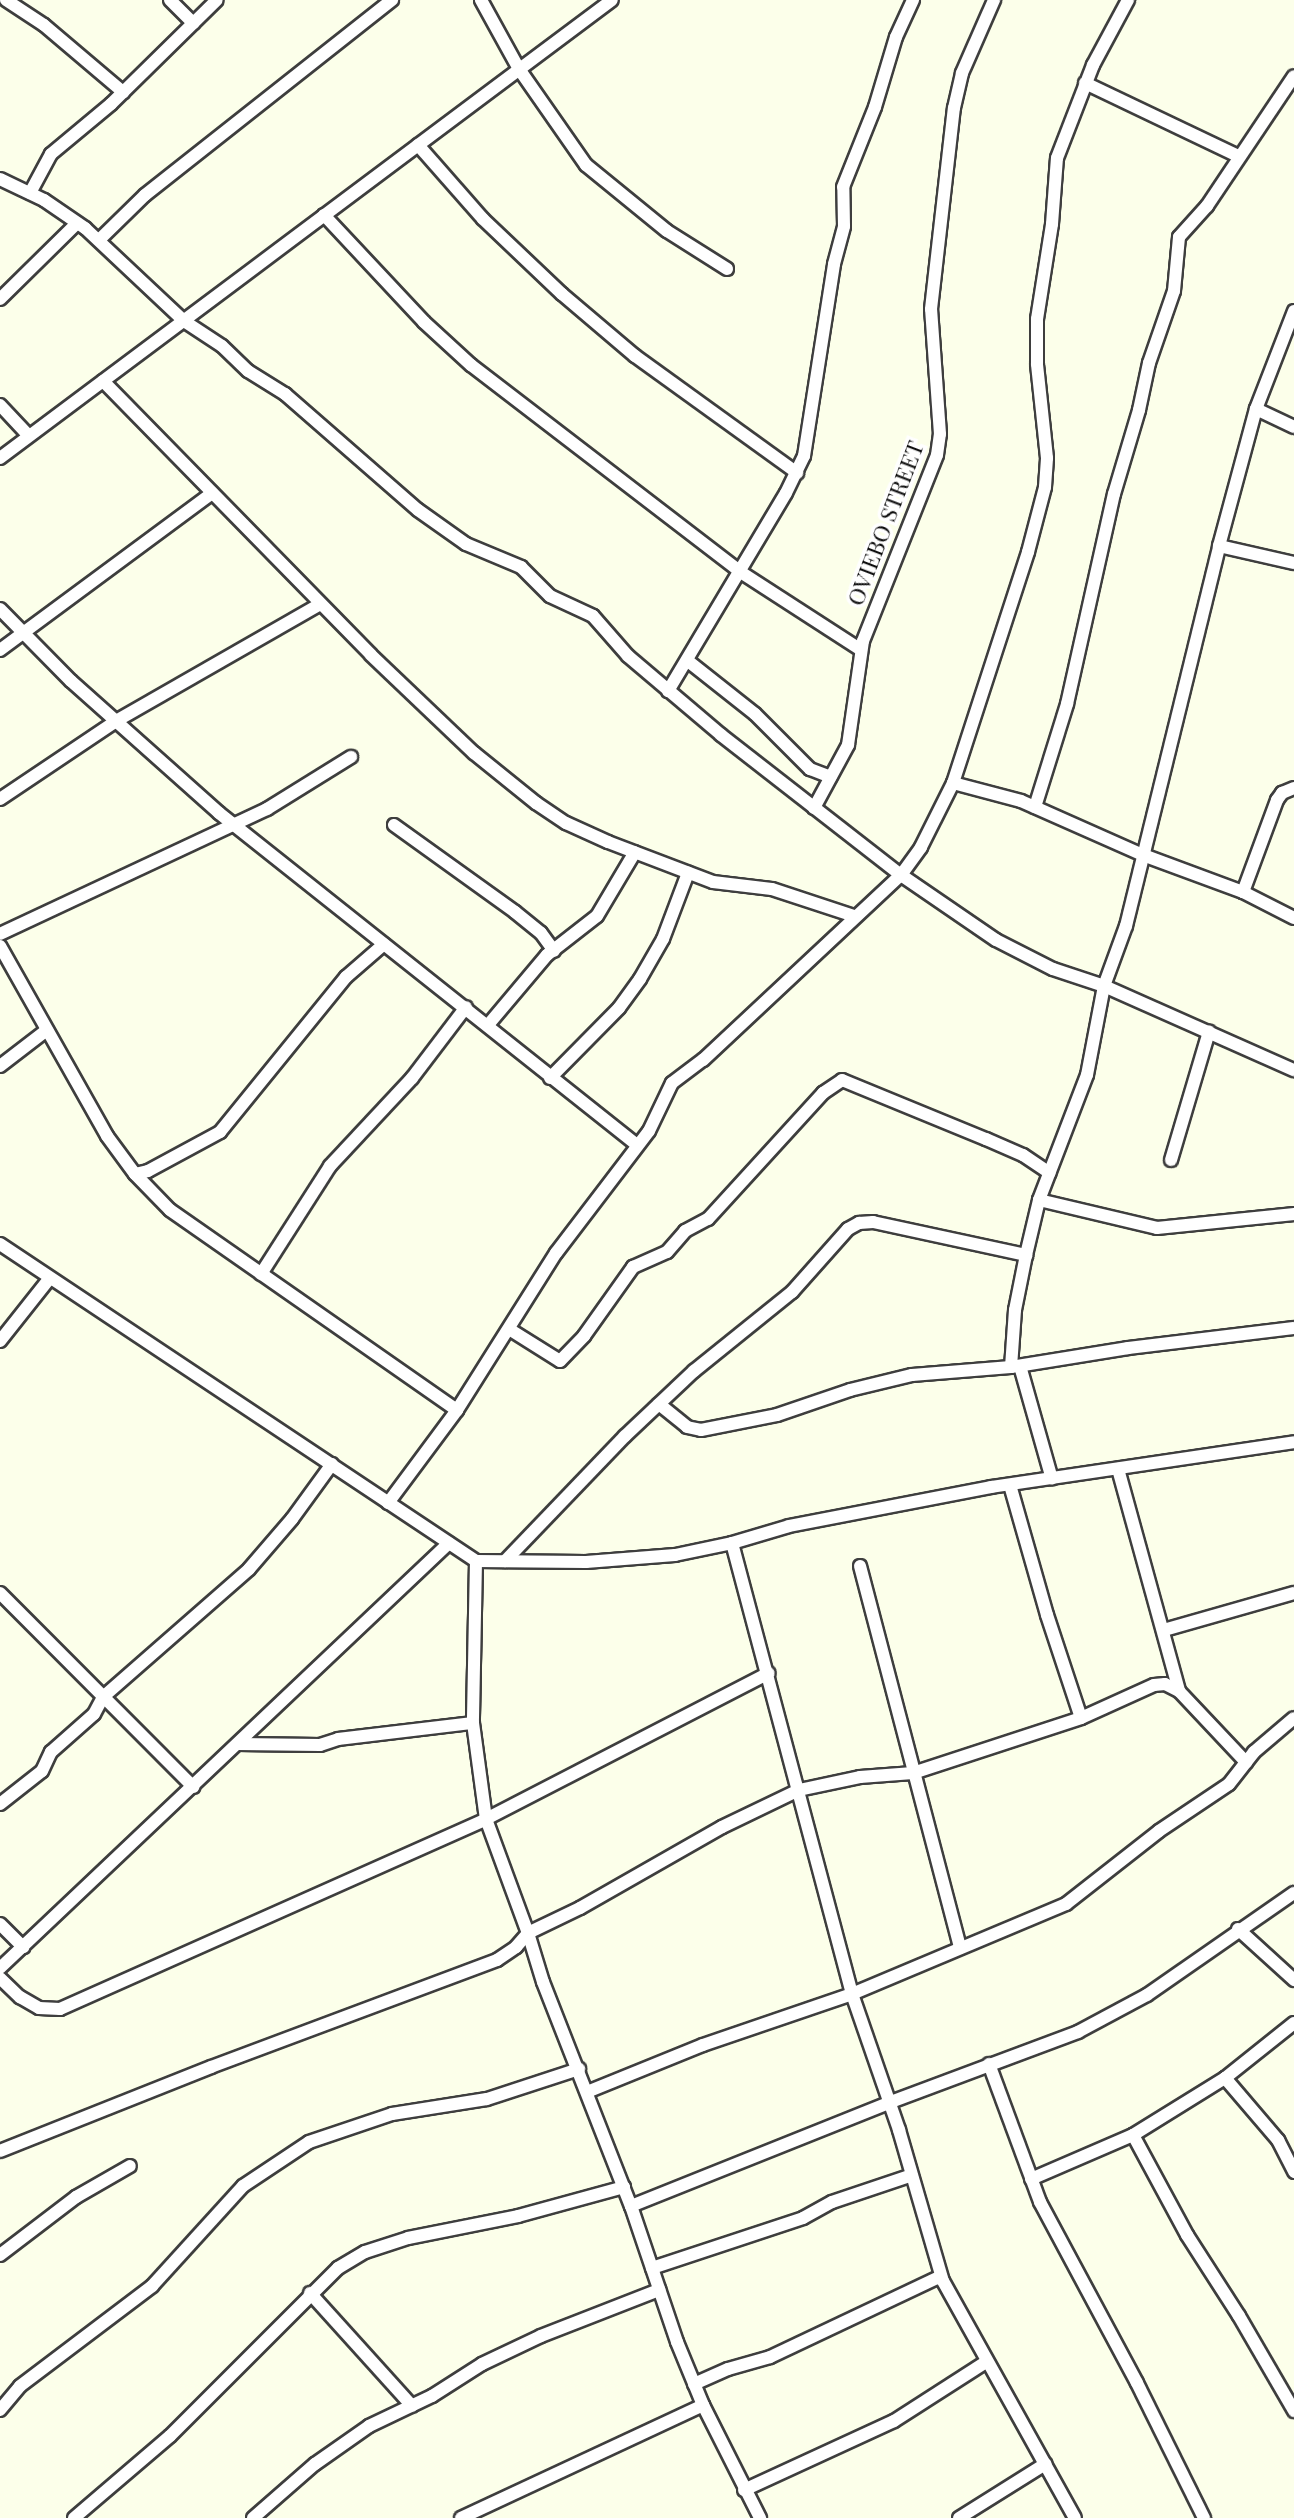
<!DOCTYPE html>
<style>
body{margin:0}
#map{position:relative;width:1294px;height:2518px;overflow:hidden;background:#fcffea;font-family:"Playfair Display",serif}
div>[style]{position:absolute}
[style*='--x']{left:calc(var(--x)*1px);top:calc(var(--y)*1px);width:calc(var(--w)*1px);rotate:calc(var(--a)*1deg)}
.roads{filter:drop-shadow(2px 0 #3e3e3e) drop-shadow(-2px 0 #3e3e3e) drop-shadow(0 2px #3e3e3e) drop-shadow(0 -2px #3e3e3e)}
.street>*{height:12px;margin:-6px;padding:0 6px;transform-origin:6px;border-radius:6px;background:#fff}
span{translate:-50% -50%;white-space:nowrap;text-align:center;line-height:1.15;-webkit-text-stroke:7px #fff;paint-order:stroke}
.street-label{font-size:23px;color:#0b0b0b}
</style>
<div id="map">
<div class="roads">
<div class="street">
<div style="--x:6;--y:0;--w:45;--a:33.3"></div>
<div style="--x:44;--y:25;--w:104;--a:40.3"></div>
<div style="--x:170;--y:0;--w:33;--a:45"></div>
<div style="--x:481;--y:0;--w:79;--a:61.2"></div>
<div style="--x:519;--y:69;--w:117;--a:55.1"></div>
<div style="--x:586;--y:165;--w:104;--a:39.2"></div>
<div style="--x:667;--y:231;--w:71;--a:32.3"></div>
<div style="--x:1085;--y:83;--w:170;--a:25.5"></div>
<div style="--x:418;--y:145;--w:98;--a:48.7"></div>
<div style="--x:483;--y:219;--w:109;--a:43.5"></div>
<div style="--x:562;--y:294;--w:96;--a:40.3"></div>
<div style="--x:635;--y:356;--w:200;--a:35.8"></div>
<div style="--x:0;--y:179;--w:49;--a:25.5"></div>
<div style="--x:44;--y:200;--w:50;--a:34.3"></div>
<div style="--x:85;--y:228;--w:136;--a:43.2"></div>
<div style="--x:184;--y:321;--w:45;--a:33.3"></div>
<div style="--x:222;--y:346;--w:36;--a:44"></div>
<div style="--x:248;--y:371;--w:44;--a:31.9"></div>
<div style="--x:285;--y:394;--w:176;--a:41.1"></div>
<div style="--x:418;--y:510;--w:59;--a:35.3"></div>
<div style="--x:466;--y:544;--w:60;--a:22.7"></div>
<div style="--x:521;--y:567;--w:41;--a:45"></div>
<div style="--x:550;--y:596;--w:47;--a:24.9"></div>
<div style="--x:593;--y:616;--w:53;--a:48.8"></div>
<div style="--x:628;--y:656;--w:122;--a:40.3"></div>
<div style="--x:721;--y:735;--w:228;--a:37.9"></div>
<div style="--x:901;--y:875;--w:115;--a:34.4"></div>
<div style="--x:996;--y:940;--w:64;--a:27"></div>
<div style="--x:1053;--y:969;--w:54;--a:18.4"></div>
<div style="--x:1104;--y:986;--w:208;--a:23.9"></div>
<div style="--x:30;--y:193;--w:44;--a:-61.7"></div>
<div style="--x:51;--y:154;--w:78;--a:-39.8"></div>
<div style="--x:111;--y:104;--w:148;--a:-44.5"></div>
<div style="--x:324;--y:215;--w:146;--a:46.9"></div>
<div style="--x:424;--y:322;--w:64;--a:42.5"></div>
<div style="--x:471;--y:365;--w:338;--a:37.5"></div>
<div style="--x:739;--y:571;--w:145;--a:32.9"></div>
<div style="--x:99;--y:240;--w:64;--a:-44.4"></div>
<div style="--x:145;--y:195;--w:315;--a:-38.3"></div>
<div style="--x:0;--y:299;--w:108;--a:-44.6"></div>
<div style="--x:103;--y:381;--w:383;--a:45.6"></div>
<div style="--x:371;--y:655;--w:142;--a:43.6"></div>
<div style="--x:474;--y:753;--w:80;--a:38.9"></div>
<div style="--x:536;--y:803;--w:36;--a:34"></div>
<div style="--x:566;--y:823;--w:46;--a:24.3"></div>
<div style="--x:608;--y:842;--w:112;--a:20.9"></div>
<div style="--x:713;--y:882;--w:59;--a:6.8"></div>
<div style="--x:772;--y:889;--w:86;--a:18.2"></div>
<div style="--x:0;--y:405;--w:42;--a:46.9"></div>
<div style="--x:1256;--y:409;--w:42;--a:25.3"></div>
<div style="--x:0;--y:458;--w:764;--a:-36.81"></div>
<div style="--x:1219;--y:546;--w:77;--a:12.8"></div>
<div style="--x:0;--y:609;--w:101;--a:45.4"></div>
<div style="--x:71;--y:681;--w:198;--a:41.7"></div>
<div style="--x:219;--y:813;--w:534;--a:38.46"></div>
<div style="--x:0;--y:650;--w:264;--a:-36.5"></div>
<div style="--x:688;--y:661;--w:85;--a:38.3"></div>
<div style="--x:755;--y:714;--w:78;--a:45"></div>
<div style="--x:810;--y:769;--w:22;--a:21"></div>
<div style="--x:668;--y:691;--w:230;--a:-59.2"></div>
<div style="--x:786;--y:493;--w:41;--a:-64.1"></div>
<div style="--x:804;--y:456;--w:194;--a:-81.1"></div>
<div style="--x:834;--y:264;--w:39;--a:-75"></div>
<div style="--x:844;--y:226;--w:39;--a:-91"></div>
<div style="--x:843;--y:187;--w:86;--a:-68.2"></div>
<div style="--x:875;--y:107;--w:73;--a:-73.3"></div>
<div style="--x:896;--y:37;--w:41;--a:-65.3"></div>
<div style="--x:953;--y:783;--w:70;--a:14.8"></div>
<div style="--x:1021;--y:801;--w:133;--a:23.9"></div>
<div style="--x:1143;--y:855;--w:107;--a:20.3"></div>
<div style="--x:1243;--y:892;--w:57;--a:27"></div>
<div style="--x:0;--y:799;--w:140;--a:-33.9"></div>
<div style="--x:116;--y:721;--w:235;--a:-29.8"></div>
<div style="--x:1035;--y:807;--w:108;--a:-72.7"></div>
<div style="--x:1067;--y:704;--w:215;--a:-77.4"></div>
<div style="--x:1114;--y:494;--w:88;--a:-73.4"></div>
<div style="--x:1139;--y:410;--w:48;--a:-78"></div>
<div style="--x:1149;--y:363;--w:76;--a:-70.9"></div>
<div style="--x:1174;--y:291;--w:54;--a:-84.7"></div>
<div style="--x:1179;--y:237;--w:42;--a:-47.9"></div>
<div style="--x:1207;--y:206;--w:156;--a:-56.2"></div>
<div style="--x:814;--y:808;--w:72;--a:-61.6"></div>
<div style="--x:848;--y:745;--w:105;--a:-81.8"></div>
<div style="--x:863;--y:641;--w:200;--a:-68.3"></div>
<div style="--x:937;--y:455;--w:21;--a:-82"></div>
<div style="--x:940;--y:434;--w:125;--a:-94.1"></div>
<div style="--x:931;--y:309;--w:202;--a:-83.5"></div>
<div style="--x:954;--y:108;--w:36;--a:-77"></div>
<div style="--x:962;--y:73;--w:80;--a:-66.3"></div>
<div style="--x:394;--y:825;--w:149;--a:35.7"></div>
<div style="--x:515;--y:912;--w:33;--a:39"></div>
<div style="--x:541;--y:933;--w:22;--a:54"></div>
<div style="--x:1243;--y:892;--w:98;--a:-69.7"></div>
<div style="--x:1277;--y:800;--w:9;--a:-54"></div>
<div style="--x:1282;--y:793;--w:13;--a:-23"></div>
<div style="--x:0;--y:934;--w:295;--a:-25.1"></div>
<div style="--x:267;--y:809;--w:99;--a:-31.8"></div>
<div style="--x:0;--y:946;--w:218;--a:60.6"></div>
<div style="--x:107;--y:1136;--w:47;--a:53.6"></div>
<div style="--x:135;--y:1174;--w:50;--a:45.8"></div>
<div style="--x:170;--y:1210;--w:350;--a:34.9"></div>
<div style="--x:488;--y:1025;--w:92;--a:-49.9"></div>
<div style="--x:547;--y:955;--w:63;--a:-38"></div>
<div style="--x:597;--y:916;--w:74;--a:-59.3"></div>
<div style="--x:0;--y:1066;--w:59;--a:-37.5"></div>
<div style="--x:550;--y:1078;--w:98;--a:-45.4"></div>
<div style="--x:619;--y:1008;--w:36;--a:-54"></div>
<div style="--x:640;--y:979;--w:46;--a:-60.1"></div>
<div style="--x:663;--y:939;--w:71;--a:-69.3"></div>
<div style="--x:1171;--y:1160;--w:134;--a:-73.5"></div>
<div style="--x:135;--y:1174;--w:13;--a:-13"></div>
<div style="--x:148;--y:1171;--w:82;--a:-28.4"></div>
<div style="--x:220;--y:1132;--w:200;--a:-50.9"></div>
<div style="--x:346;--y:977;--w:50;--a:-41"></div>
<div style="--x:1039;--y:1200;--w:121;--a:13.3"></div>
<div style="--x:1157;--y:1228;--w:138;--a:-5.8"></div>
<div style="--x:0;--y:1244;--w:572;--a:33.66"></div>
<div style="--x:476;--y:1561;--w:162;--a:91.1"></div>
<div style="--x:473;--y:1723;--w:97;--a:82.3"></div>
<div style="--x:486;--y:1819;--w:121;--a:69.8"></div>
<div style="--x:528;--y:1933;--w:51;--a:73"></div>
<div style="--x:543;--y:1982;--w:241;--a:68.6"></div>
<div style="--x:631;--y:2206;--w:144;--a:71.3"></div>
<div style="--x:677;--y:2342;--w:68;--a:67.6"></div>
<div style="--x:703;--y:2405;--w:127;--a:63.2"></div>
<div style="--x:1026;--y:1255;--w:56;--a:101.3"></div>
<div style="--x:1015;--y:1310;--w:57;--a:94"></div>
<div style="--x:1011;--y:1367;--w:119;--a:-9.2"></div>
<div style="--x:1128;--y:1348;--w:167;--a:-6.9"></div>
<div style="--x:261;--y:1274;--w:128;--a:-57.4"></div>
<div style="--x:330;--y:1166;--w:120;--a:-47"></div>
<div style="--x:412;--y:1078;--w:89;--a:-52.7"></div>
<div style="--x:509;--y:1329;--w:60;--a:32.1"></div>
<div style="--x:560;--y:1361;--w:35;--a:-46"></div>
<div style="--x:584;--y:1336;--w:85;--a:-54.6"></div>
<div style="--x:633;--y:1267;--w:37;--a:-24"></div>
<div style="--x:667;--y:1252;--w:28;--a:-49"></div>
<div style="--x:685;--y:1231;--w:26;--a:-28"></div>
<div style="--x:708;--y:1219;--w:171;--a:-47.6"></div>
<div style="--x:823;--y:1093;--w:23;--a:-34"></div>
<div style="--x:842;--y:1080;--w:156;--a:22.3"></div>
<div style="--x:986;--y:1139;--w:40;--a:23.4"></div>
<div style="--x:1023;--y:1155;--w:32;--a:34"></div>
<div style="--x:0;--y:1341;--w:80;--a:-51.6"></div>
<div style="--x:1020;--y:1366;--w:117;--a:74.2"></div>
<div style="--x:659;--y:1404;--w:36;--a:39"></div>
<div style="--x:687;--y:1427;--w:14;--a:12"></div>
<div style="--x:701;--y:1430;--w:77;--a:-11.2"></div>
<div style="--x:777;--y:1415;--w:77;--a:-18.9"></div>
<div style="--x:850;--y:1390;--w:64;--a:-13.6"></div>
<div style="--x:912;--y:1375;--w:99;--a:-4.6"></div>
<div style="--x:1118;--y:1469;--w:230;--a:74.6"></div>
<div style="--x:1010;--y:1485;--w:135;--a:74.1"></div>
<div style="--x:1047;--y:1615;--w:108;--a:71.7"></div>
<div style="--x:388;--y:1503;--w:116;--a:-53.4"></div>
<div style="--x:457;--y:1410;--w:186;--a:-57.8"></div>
<div style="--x:556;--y:1253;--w:153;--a:-52.7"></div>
<div style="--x:649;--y:1131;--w:53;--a:-64.4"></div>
<div style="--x:672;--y:1083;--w:39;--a:-37"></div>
<div style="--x:703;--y:1060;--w:271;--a:-43.1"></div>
<div style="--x:901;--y:875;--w:34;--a:-54"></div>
<div style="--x:921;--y:847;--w:72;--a:-63.4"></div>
<div style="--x:953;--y:783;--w:243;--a:-72"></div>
<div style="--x:1028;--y:552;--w:67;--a:-75.3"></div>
<div style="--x:1045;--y:487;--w:29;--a:-86"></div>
<div style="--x:1047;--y:458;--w:95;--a:-96.1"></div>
<div style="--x:1037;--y:364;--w:45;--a:-90"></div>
<div style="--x:1037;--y:319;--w:96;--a:-81"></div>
<div style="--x:1052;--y:224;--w:66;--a:-85.7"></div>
<div style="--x:1057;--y:158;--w:100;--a:-68.8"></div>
<div style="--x:1093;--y:65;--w:74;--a:-61.7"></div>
<div style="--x:732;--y:1543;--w:467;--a:75.1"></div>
<div style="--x:852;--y:1994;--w:144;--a:70.9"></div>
<div style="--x:899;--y:2130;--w:157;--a:73.8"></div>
<div style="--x:943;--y:2281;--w:271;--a:60.9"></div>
<div style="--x:476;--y:1561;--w:110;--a:0.5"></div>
<div style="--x:586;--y:1562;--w:89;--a:-4.5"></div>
<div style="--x:675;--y:1555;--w:58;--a:-11.9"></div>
<div style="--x:732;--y:1543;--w:59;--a:-16.6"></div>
<div style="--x:789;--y:1526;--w:206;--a:-10.9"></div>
<div style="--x:991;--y:1487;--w:306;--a:-8.4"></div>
<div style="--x:505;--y:1561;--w:173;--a:-46.2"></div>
<div style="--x:625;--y:1436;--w:95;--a:-43.3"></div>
<div style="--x:694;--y:1371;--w:126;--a:-38.9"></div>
<div style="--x:792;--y:1292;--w:84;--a:-48.4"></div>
<div style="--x:848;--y:1229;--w:13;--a:-29"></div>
<div style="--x:859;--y:1223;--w:14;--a:-4"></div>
<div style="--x:873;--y:1222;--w:157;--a:12.2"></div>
<div style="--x:1026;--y:1255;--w:57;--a:-76.7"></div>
<div style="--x:1039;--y:1200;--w:134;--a:-69"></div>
<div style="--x:1087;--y:1075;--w:91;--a:-79.2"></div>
<div style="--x:1104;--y:986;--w:64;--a:-69.9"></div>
<div style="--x:1126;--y:926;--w:391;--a:-76.2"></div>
<div style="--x:1219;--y:546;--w:142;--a:-74.9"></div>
<div style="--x:1256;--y:409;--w:105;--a:-68.8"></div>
<div style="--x:860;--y:1566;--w:395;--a:75.3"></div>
<div style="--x:0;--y:1593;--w:274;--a:45.1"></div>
<div style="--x:1164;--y:1630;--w:135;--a:-15.9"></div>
<div style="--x:238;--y:1744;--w:82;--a:0.7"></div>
<div style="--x:320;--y:1745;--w:19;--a:-18"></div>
<div style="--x:338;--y:1739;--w:136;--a:-6.8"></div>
<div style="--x:0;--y:1804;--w:53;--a:-38.2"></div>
<div style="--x:42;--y:1771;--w:21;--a:-65"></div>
<div style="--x:51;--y:1752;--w:57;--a:-41.5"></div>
<div style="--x:94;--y:1714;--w:19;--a:-62"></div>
<div style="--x:103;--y:1697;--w:194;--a:-41.2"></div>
<div style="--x:249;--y:1569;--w:66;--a:-49.3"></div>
<div style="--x:292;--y:1519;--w:68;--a:-54"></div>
<div style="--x:0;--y:1924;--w:33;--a:45"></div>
<div style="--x:1238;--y:1929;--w:76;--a:42.3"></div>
<div style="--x:0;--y:1968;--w:618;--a:-43.43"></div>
<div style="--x:0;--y:1978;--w:28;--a:44"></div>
<div style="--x:20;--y:1997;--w:22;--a:30"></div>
<div style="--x:39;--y:2008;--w:21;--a:3"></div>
<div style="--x:60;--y:2009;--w:466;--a:-24"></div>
<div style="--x:486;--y:1819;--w:318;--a:-27.3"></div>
<div style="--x:1294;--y:2023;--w:88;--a:141.4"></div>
<div style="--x:1225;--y:2078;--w:108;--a:148.2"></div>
<div style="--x:1133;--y:2135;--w:114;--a:61.6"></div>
<div style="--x:1187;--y:2235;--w:96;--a:57.3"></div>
<div style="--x:1239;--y:2316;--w:110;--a:59.9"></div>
<div style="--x:989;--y:2064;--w:147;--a:69.7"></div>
<div style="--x:1040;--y:2202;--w:205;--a:61.8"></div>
<div style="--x:1137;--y:2383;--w:151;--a:63.6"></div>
<div style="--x:1225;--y:2078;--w:82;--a:49.5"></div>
<div style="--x:1278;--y:2140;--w:36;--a:63"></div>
<div style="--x:587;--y:2092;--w:125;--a:-22.1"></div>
<div style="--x:703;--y:2045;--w:157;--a:-18.9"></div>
<div style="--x:852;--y:1994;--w:232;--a:-22.8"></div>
<div style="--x:1066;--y:1904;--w:118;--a:-38.1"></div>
<div style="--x:1159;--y:1831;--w:84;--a:-33.9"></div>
<div style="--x:1229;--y:1784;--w:41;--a:-52"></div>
<div style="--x:1254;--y:1752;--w:52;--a:-40.4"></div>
<div style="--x:0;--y:2151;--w:227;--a:-21.7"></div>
<div style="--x:211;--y:2067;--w:305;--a:-20.5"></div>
<div style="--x:497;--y:1960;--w:23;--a:-34"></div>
<div style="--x:516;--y:1947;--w:18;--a:-49"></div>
<div style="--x:528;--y:1933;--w:58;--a:-25.7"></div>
<div style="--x:580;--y:1908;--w:163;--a:-29.7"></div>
<div style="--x:722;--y:1827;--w:85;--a:-25.7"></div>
<div style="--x:799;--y:1790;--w:62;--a:-12"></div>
<div style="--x:860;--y:1777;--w:53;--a:-4.3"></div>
<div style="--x:913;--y:1773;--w:177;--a:-18.1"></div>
<div style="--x:1081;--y:1718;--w:80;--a:-24.3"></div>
<div style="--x:1154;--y:1685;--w:11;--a:-5"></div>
<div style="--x:1165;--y:1684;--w:16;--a:27"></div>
<div style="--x:1179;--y:1691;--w:98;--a:46.7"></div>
<div style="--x:1031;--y:2179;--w:111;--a:-23.3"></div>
<div style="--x:631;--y:2206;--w:277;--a:-21.8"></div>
<div style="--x:888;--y:2103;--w:203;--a:-20.5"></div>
<div style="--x:1078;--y:2032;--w:78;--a:-28.2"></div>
<div style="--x:1147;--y:1995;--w:179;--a:-34.8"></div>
<div style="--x:0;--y:2255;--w:96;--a:-37.3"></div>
<div style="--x:76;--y:2197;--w:62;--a:-29.9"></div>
<div style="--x:652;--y:2268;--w:159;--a:-18.3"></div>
<div style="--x:803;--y:2218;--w:33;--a:-29"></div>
<div style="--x:832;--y:2202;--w:84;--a:-18.6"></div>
<div style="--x:310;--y:2293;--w:152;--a:47.9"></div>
<div style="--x:694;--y:2384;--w:37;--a:-24"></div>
<div style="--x:728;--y:2369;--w:44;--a:-15.9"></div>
<div style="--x:770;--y:2357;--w:189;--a:-25.3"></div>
<div style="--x:0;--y:2410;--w:31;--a:-50"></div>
<div style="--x:20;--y:2386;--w:166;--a:-37.1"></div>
<div style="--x:152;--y:2286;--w:135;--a:-47.7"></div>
<div style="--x:243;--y:2186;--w:79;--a:-33.7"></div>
<div style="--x:309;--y:2142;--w:88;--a:-18.6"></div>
<div style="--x:392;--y:2114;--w:96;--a:-9"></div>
<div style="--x:487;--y:2099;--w:97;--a:-18.1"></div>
<div style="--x:744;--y:2490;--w:165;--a:-24.7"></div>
<div style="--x:894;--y:2421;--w:109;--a:-32.7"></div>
<div style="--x:74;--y:2518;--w:126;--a:-40.5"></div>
<div style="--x:170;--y:2436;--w:238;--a:-45"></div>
<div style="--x:338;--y:2268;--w:31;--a:-31"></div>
<div style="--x:365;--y:2252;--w:45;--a:-18"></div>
<div style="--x:408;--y:2238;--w:112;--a:-11.3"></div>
<div style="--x:518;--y:2216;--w:110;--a:-15.3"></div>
<div style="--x:253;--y:2518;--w:82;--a:-41.1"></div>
<div style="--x:315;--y:2464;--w:66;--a:-35.1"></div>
<div style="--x:369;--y:2426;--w:70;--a:-25.5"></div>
<div style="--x:432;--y:2396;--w:59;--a:-32.6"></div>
<div style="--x:482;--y:2364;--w:65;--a:-25.4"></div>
<div style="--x:541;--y:2336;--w:127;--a:-21.3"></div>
<div style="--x:461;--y:2518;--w:267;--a:-25"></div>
<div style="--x:959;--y:2518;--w:102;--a:-32.1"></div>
</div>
</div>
<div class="street-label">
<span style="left:885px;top:523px;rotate:-69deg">OVIEBO STREET</span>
</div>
</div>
